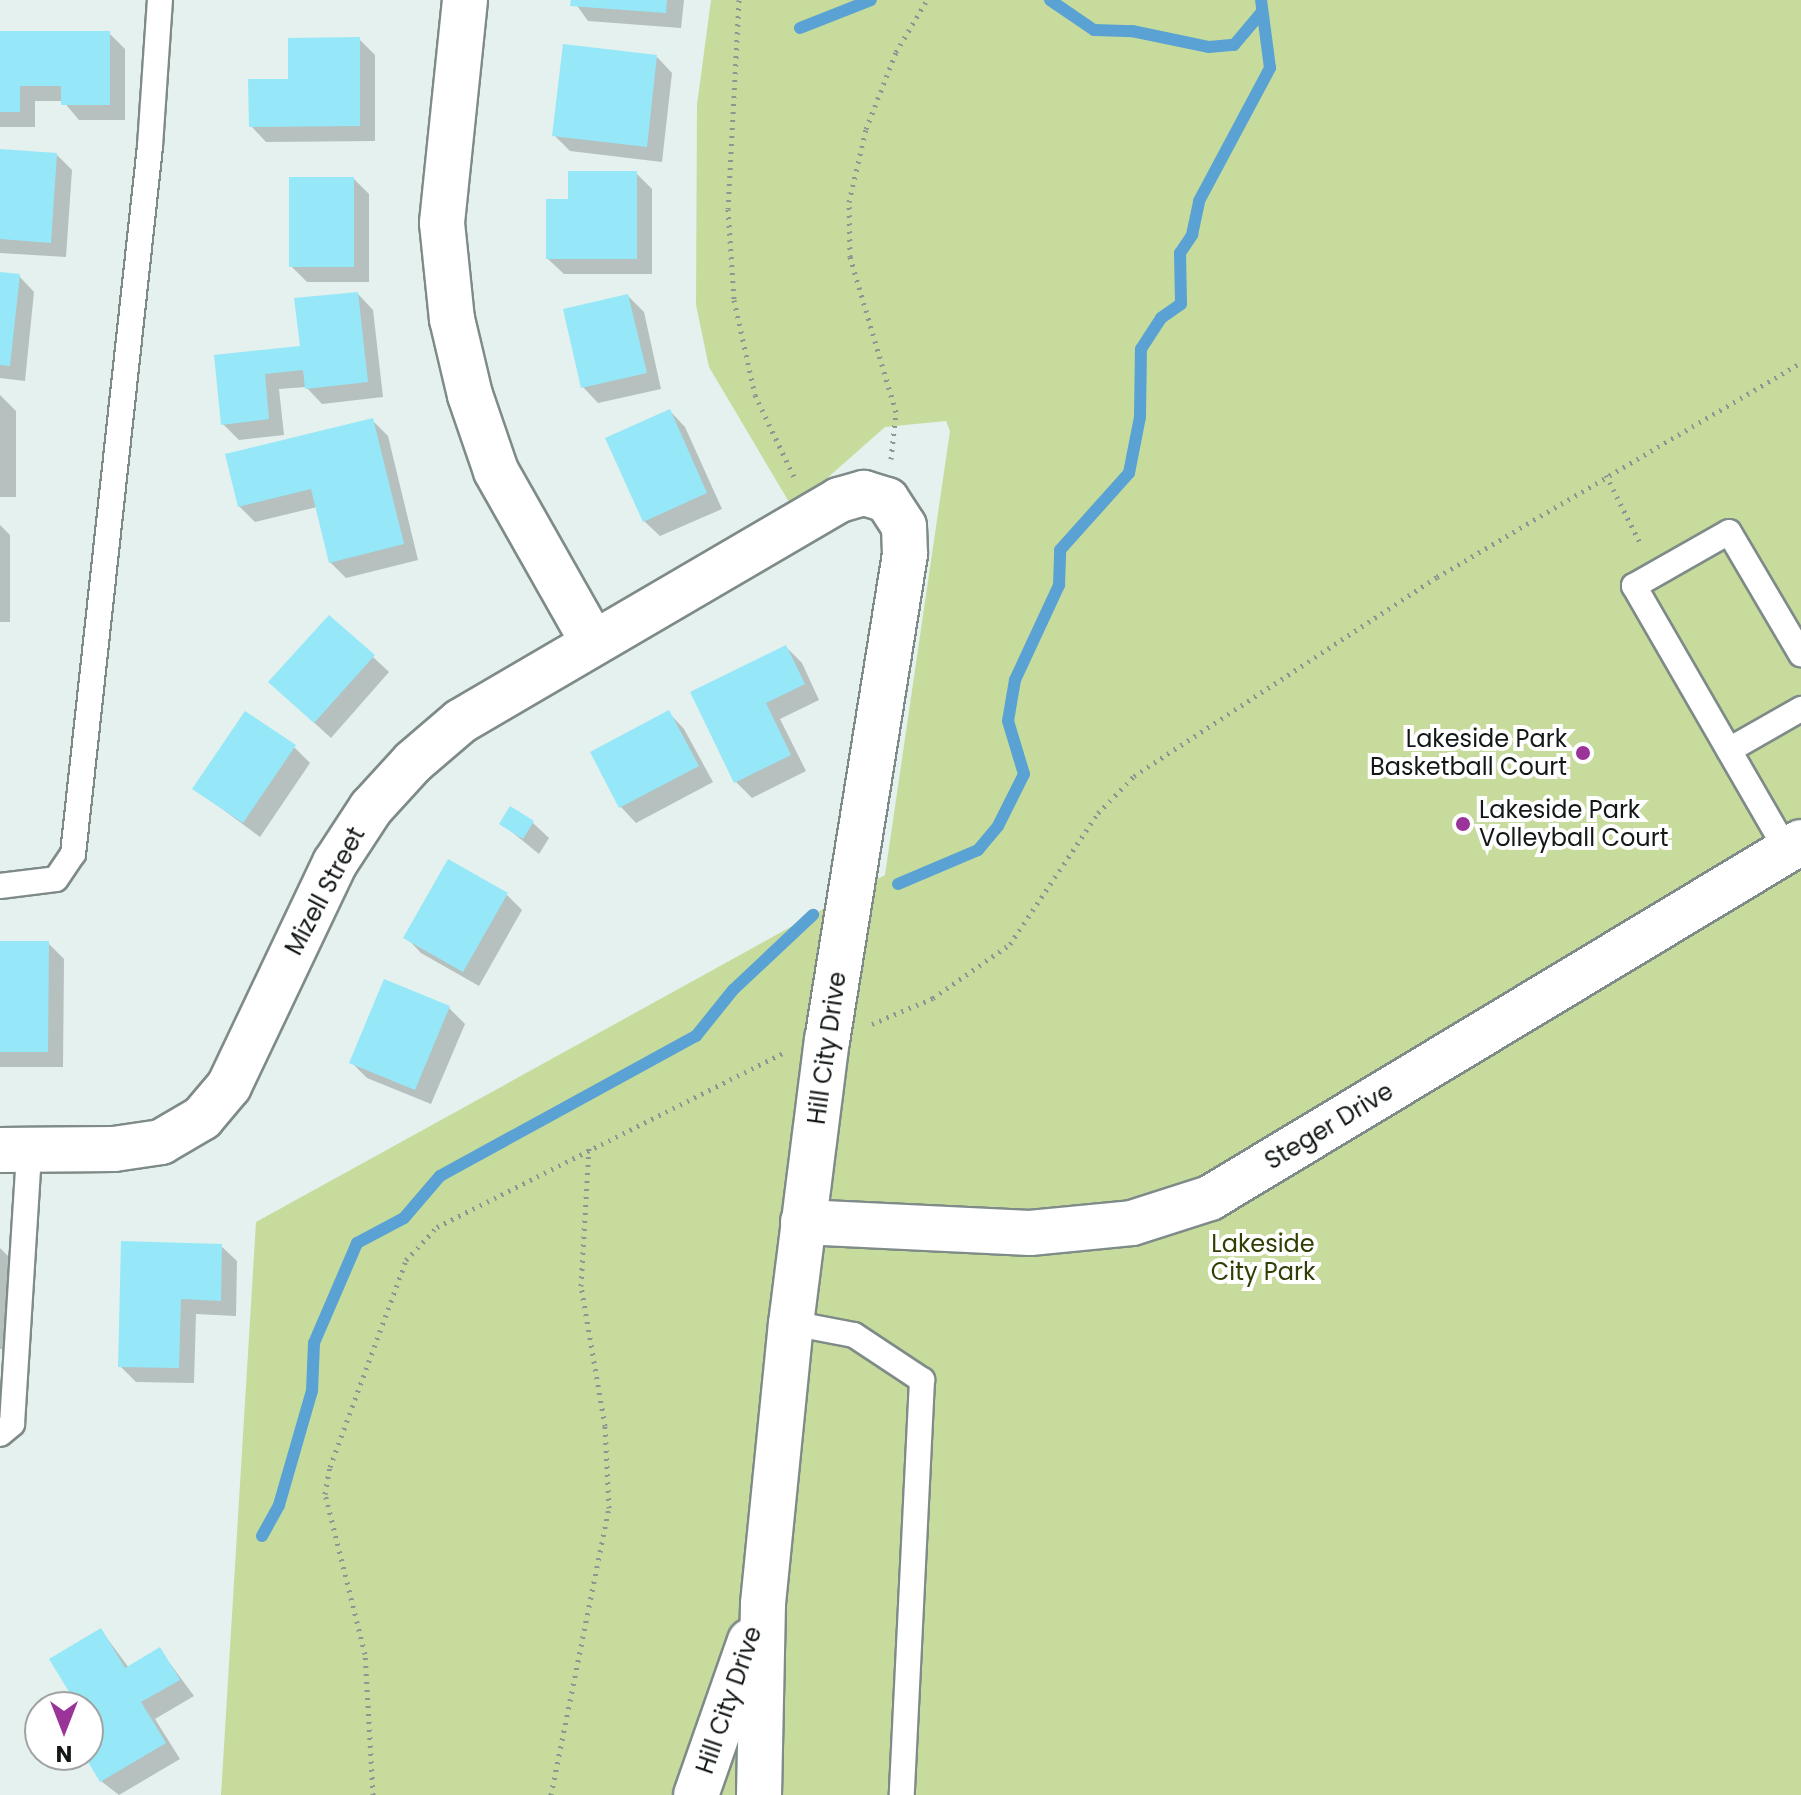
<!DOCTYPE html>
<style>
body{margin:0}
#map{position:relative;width:1801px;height:1795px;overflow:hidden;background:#e4f1ee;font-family:Poppins,sans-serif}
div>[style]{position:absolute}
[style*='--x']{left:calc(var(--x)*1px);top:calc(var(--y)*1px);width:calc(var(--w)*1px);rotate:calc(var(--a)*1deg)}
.green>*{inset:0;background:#c7dc9c}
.shadow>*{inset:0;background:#0003}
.stream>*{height:12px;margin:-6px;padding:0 6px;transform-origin:6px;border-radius:6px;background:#5aa2d4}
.building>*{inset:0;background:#96e8f8}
.path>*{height:5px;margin-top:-2.5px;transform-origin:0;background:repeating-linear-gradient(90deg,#8c9693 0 2px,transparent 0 8px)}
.roads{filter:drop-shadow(2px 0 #7f8b88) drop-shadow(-2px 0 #7f8b88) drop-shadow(0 2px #7f8b88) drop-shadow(0 -2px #7f8b88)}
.service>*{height:24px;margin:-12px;padding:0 12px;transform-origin:12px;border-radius:12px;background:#fff}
.minor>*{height:44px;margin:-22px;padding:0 22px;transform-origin:22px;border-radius:22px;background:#fff}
.dots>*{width:22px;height:22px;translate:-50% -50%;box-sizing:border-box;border:4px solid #fff;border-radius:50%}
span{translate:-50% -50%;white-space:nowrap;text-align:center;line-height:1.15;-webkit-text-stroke:8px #fff;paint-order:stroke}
.poi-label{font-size:24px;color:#131817}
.right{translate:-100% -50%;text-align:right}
.left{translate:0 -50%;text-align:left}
.street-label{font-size:24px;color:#131817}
.park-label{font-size:24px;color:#313f05}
.north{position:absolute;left:24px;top:1691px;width:80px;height:80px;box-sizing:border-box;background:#fff;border:2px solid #a1a3a2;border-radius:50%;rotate:180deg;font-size:22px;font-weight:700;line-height:32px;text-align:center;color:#131817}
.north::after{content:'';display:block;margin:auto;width:28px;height:36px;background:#9b3498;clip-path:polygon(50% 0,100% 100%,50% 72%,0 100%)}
</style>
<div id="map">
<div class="green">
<div style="clip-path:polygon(711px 0,1801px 0,1801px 1795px,221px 1795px,256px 1222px,885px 875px,950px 431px,946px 421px,885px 427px,825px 480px,789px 502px,709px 367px,696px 305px,697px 105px)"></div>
</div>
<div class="shadow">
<div style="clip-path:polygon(573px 0,684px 0,681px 28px,588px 21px)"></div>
<div style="clip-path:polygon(0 33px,109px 33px,125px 49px,125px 120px,79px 120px,63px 101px,35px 101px,35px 127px,0 127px)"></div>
<div style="clip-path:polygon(359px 39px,375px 55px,375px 141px,266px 142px,251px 126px,290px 81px)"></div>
<div style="clip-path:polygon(657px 57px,672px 73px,662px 162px,570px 151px,554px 135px)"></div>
<div style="clip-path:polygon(0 151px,56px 154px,72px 170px,66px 257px,0 253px)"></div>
<div style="clip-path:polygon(636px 173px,652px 189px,652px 274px,564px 274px,548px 259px,570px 201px)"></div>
<div style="clip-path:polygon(353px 178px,369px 194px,369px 282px,307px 282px,291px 266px)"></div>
<div style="clip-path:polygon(0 274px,19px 276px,34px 292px,25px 381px,0 378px)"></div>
<div style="clip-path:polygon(358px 294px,373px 310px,383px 397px,322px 404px,306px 387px,279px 389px,284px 435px,239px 440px,223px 424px,216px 356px,302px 347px)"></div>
<div style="clip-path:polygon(628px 296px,644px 312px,661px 389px,598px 403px,583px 387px)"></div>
<div style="clip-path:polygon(0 395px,16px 411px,16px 497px,0 497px)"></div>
<div style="clip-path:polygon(670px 411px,685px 427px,722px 509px,660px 536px,644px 521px)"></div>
<div style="clip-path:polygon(372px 420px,388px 436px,418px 560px,346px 578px,330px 562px,317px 507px,255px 522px,239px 506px)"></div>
<div style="clip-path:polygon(0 525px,10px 535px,10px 622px,0 622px)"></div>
<div style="clip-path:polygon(786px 647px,802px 663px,819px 700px,780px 719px,806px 771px,752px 798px,736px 782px)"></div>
<div style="clip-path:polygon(373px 657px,389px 672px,331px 738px,287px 698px)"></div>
<div style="clip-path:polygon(669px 713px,684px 729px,713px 782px,636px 823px,621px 807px)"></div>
<div style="clip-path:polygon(294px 747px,310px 763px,260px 837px,194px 788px)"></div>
<div style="clip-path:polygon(533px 823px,549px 838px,539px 854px,502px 824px)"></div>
<div style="clip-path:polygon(507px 895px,522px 910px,479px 986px,421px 953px,406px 937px)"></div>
<div style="clip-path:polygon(0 943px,48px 943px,64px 959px,63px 1067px,0 1067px)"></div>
<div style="clip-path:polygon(385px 981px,449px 1008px,465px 1024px,431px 1104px,367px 1078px,351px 1062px)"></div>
<div style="clip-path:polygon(221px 1246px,237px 1261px,236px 1316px,196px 1314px,194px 1383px,136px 1382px,120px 1366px)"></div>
<div style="clip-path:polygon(0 1248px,13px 1261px,13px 1349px,0 1349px)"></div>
<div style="clip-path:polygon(101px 1630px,129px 1668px,160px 1650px,194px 1696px,155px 1719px,180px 1759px,119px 1795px,101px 1781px,86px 1755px,88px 1707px,70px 1705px,77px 1701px)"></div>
</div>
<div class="stream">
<div style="--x:1050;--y:0;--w:53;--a:34.3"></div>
<div style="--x:1094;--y:30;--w:38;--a:2"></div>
<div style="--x:1132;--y:31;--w:79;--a:11.7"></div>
<div style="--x:1209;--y:47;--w:25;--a:-5"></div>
<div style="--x:1234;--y:45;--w:42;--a:-49.8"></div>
<div style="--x:800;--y:28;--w:76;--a:-21.5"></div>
<div style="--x:898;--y:884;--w:87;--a:-23"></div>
<div style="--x:978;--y:850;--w:31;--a:-50"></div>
<div style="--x:998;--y:826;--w:58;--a:-63.4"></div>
<div style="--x:1024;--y:774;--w:55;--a:-106.8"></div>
<div style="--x:1008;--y:721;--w:42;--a:-80.3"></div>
<div style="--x:1015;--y:680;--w:105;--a:-65.1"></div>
<div style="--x:1059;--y:585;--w:35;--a:-88"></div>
<div style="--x:1060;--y:550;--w:103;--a:-48.1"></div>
<div style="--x:1129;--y:473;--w:57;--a:-78.9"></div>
<div style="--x:1140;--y:417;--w:68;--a:-89.2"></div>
<div style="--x:1141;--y:349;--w:37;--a:-57"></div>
<div style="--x:1161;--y:318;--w:24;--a:-35"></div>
<div style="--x:1181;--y:304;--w:51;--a:-91.1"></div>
<div style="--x:1180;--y:253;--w:22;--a:-56"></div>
<div style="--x:1192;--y:235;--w:35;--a:-78"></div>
<div style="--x:1199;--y:201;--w:151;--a:-61.9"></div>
<div style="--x:1270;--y:68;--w:69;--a:-97.5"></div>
<div style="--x:262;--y:1536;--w:35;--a:-61"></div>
<div style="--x:279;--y:1505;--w:119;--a:-73.9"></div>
<div style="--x:312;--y:1391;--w:48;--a:-87.6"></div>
<div style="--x:314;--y:1343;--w:109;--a:-66.7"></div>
<div style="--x:357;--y:1243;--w:53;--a:-28"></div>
<div style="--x:404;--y:1218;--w:55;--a:-49.4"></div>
<div style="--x:440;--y:1176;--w:292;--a:-28.7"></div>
<div style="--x:696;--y:1036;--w:59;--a:-51.2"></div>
<div style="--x:733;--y:990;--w:110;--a:-43.2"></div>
</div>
<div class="building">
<div style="clip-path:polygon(571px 0,667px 0,666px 13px,570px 6px)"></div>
<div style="clip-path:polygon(0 31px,110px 31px,110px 105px,61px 105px,61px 86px,20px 86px,20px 112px,0 112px)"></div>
<div style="clip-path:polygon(360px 37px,360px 126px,249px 127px,248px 79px,288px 79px,288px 38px)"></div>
<div style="clip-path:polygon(563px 44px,657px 55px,647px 147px,552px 136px)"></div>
<div style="clip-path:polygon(0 149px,57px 153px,51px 243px,0 239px)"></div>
<div style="clip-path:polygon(568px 171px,637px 171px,637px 259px,546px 259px,546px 199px,568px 199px)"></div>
<div style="clip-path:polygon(289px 177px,354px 177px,354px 267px,289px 267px)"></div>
<div style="clip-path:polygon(0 272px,20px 274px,10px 366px,0 365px)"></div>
<div style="clip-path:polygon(358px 292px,368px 382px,305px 389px,303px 370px,265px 374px,269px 419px,221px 425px,214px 355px,300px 346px,294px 298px)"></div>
<div style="clip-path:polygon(628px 294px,647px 373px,581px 388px,563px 309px)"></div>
<div style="clip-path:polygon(670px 409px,707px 493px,643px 522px,605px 438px)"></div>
<div style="clip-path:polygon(373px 418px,404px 544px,329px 563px,311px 489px,238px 507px,225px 454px)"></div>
<div style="clip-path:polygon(329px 615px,375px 655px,314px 723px,268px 682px)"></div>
<div style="clip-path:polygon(786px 645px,805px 684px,766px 703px,791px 755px,734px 783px,690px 692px)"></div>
<div style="clip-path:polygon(669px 710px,699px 766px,619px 808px,590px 752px)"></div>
<div style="clip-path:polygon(245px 711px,296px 745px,243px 823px,192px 789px)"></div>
<div style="clip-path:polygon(510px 806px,534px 821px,523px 839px,499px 824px)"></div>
<div style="clip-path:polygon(448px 859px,508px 893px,463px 972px,403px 938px)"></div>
<div style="clip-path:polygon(0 941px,49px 941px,48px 1052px,0 1052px)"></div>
<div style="clip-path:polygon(384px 979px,450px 1006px,415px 1090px,349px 1063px)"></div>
<div style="clip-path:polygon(121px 1241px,222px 1244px,221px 1301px,181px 1299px,179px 1368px,118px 1367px)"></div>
<div style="clip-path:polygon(101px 1628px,125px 1668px,160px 1647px,180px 1680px,141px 1702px,166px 1743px,100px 1782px,84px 1755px,88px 1755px,88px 1707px,69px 1707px,74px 1700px,49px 1659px)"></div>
</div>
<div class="path">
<div style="--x:739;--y:0;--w:209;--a:93"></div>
<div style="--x:728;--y:209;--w:91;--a:86.2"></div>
<div style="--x:734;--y:300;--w:97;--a:77.5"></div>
<div style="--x:755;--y:395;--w:93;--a:64.5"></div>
<div style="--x:891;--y:459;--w:47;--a:-83.9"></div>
<div style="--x:896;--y:412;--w:162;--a:-106.5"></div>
<div style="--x:850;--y:257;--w:55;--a:-91"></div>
<div style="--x:849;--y:202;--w:75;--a:-76.9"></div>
<div style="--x:866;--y:129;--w:83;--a:-68.7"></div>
<div style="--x:896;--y:52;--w:61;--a:-59.2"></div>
<div style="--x:1606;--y:475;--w:78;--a:63.4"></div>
<div style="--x:872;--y:1024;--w:66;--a:-23.1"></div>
<div style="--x:933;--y:998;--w:94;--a:-35"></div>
<div style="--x:1010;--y:944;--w:158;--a:-56.1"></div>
<div style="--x:1098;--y:813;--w:52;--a:-45.8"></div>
<div style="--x:1134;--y:776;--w:363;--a:-33.3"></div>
<div style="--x:1437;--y:577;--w:422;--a:-30.5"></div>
<div style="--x:373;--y:1795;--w:141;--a:-93.2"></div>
<div style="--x:365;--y:1654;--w:165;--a:-104"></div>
<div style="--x:325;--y:1494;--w:27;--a:-80"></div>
<div style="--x:330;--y:1467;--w:221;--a:-69.8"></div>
<div style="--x:406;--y:1260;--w:45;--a:-46.8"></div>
<div style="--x:437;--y:1227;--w:387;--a:-26.7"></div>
<div style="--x:551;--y:1795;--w:293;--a:-78.6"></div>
<div style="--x:609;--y:1508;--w:82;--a:-92.8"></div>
<div style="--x:605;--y:1426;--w:142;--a:-99.7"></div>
<div style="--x:581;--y:1286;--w:138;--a:-86.7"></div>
</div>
<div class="roads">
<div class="service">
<div style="--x:1729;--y:750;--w:83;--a:-29.7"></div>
<div style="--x:1786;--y:849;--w:304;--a:-120"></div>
<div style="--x:1634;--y:586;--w:109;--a:-29.6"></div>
<div style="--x:1729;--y:532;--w:142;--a:59.5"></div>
<div style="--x:0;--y:886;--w:56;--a:-7.1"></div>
<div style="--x:56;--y:879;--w:30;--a:-56"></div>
<div style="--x:73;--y:854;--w:712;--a:-83.79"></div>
<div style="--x:150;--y:146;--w:146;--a:-86.1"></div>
<div style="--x:791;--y:1323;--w:64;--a:10.8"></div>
<div style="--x:854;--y:1335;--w:82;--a:33.5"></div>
<div style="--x:922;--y:1380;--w:415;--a:92.8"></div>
<div style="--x:0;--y:1434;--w:16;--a:-40"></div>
<div style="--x:12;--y:1424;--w:275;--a:-86.4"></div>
</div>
<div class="minor">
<div style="--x:465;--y:0;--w:224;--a:95.9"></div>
<div style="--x:442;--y:223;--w:97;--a:84.1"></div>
<div style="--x:452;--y:319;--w:78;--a:76.7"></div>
<div style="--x:470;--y:395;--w:80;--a:71.1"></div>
<div style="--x:496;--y:471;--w:195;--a:60.5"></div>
<div style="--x:0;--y:1150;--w:114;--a:-0.5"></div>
<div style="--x:114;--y:1149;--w:48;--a:-8.5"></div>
<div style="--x:161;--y:1142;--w:48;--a:-30.3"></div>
<div style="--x:202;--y:1118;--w:42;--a:-49.8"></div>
<div style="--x:229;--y:1086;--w:247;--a:-64.6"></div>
<div style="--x:335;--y:863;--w:66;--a:-56.8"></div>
<div style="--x:371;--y:808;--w:62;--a:-47.6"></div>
<div style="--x:413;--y:762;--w:63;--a:-40.5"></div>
<div style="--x:461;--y:721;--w:438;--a:-30.3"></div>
<div style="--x:839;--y:500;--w:26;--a:-16"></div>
<div style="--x:864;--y:493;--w:24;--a:17"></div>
<div style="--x:887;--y:500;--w:31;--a:57"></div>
<div style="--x:904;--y:526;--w:28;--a:88"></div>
<div style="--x:905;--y:554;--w:491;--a:99.1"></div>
<div style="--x:827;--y:1039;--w:286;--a:97.2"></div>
<div style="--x:791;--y:1323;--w:282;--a:95.7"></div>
<div style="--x:763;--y:1604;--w:191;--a:91.2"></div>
<div style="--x:803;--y:1222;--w:227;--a:2.8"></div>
<div style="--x:1030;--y:1233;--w:102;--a:-5.6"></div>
<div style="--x:1132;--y:1223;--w:82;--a:-17.8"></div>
<div style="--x:1210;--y:1198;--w:690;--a:-31.06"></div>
<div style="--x:696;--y:1795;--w:163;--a:-70.7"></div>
</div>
</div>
<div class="dots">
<div style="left:1583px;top:753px;background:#9b3498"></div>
<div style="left:1463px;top:824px;background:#9b3498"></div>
</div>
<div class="poi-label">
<span class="right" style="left:1567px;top:753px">Lakeside Park<br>Basketball Court</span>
<span class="left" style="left:1479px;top:824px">Lakeside Park<br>Volleyball Court</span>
</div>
<div class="street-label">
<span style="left:325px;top:891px;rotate:-62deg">Mizell Street</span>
<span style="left:827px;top:1048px;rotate:-82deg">Hill City Drive</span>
<span style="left:1329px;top:1126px;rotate:-31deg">Steger Drive</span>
<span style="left:729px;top:1700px;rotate:-71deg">Hill City Drive</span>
</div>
<div class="park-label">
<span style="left:1263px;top:1258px">Lakeside<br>City Park</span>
</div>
<div class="north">N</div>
</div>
